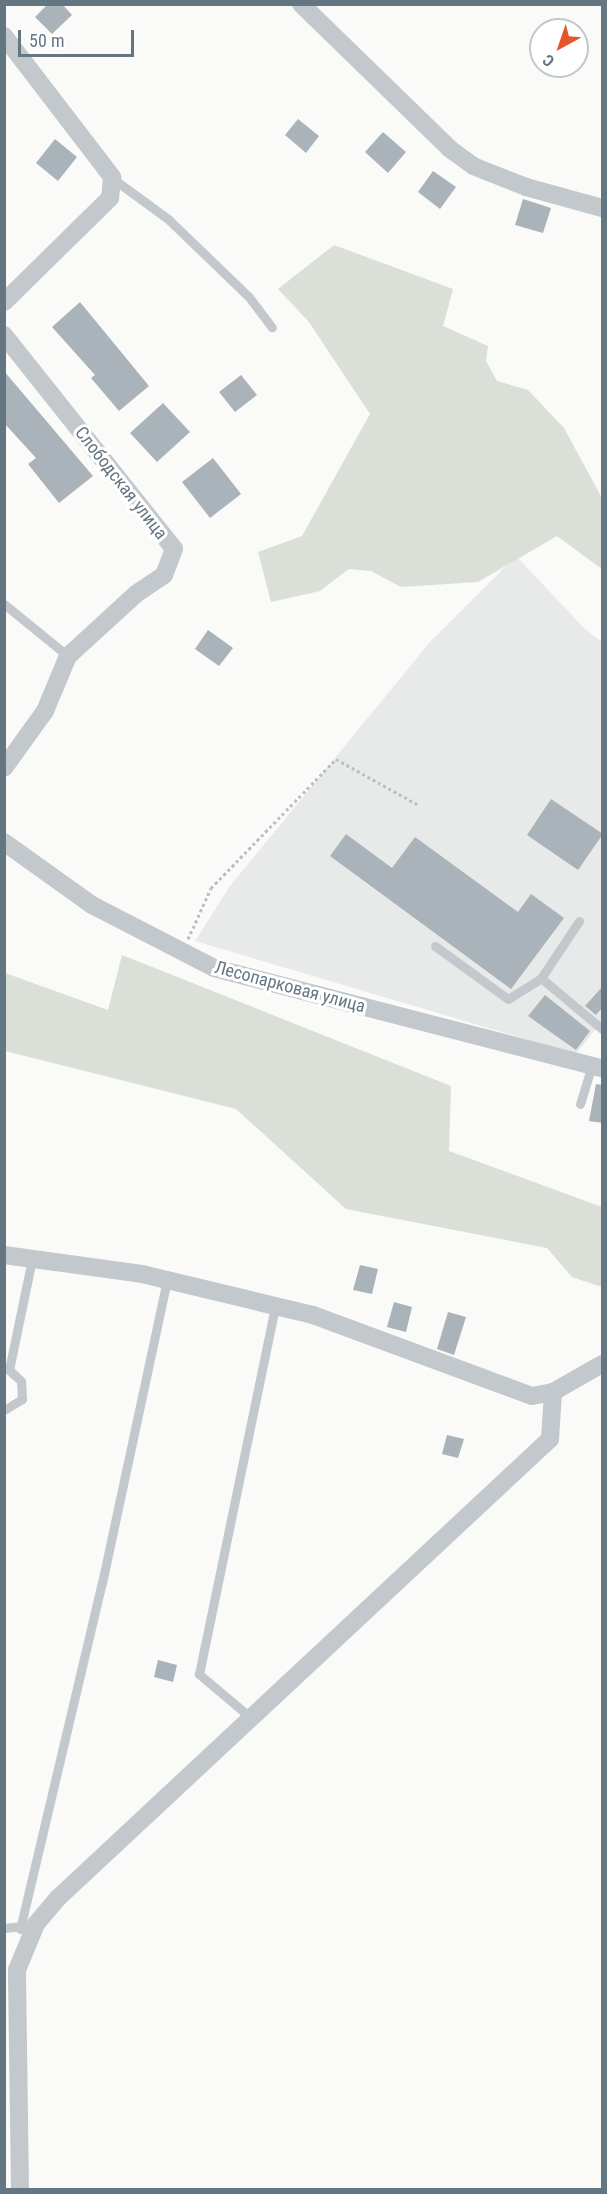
<!DOCTYPE html>
<meta charset="utf-8">
<style>
body{margin:0}
#map{position:relative;width:607px;height:2194px;overflow:hidden;background:#fafaf8;font-family:"Roboto Condensed",sans-serif}
div>[style]{position:absolute}
[style*='--x']{left:calc(var(--x)*1px);top:calc(var(--y)*1px);width:calc(var(--w)*1px);rotate:calc(var(--a)*1deg)}
.built>*{inset:0;background:#e8e9e9}
.green>*{inset:0;background:#dadfd7}
.building>*{inset:0;background:#aab3b9}
.path>*{height:3px;margin-top:-1.5px;transform-origin:0;background:repeating-linear-gradient(90deg,#bbbfc2 0 3px,transparent 0 6px)}
.lane>*{height:9px;margin:-4.5px;padding:0 4.5px;transform-origin:4.5px;border-radius:4.5px;background:#c3c8cc}
.street>*{height:18px;margin:-9px;padding:0 9px;transform-origin:9px;border-radius:9px;background:#c3c8cc}
span{translate:-50% -50%;white-space:nowrap;text-align:center;line-height:1.15;-webkit-text-stroke:6px #fff;paint-order:stroke}
.street-label{font-size:18px;color:#657683}
.frame{position:absolute;inset:0;border:6px solid #657683;pointer-events:none}
.north{position:absolute;left:529px;top:18px;width:60px;height:60px;box-sizing:border-box;background:#fff;border:2px solid #c1c8cd;border-radius:50%;rotate:220deg;font-size:16px;font-weight:700;line-height:24px;text-align:center;color:#657683}
.north::after{content:'';display:block;margin:auto;width:21px;height:27px;background:#e4572e;clip-path:polygon(50% 0,100% 100%,50% 72%,0 100%)}
.scale{position:absolute;left:18px;top:30px;width:116px;height:27px;box-sizing:border-box;border:3px solid #657683;border-top:0;padding-left:8px;font-size:18px;line-height:21px;white-space:nowrap;color:#657683;-webkit-text-stroke:4px #fff;paint-order:stroke}
</style>
<div id="map">
<div class="built">
<div style="clip-path:polygon(516px 556px,584px 628px,602px 642px,602px 1021px,576px 1054px,195px 941px,230px 886px,430px 642px)"></div>
</div>
<div class="green">
<div style="clip-path:polygon(334px 245px,453px 289px,443px 326px,488px 346px,486px 361px,497px 381px,528px 390px,564px 428px,602px 498px,602px 569px,557px 536px,478px 582px,401px 587px,371px 571px,349px 569px,320px 591px,271px 602px,258px 552px,302px 536px,370px 414px,309px 322px,278px 289px)"></div>
<div style="clip-path:polygon(122px 955px,451px 1086px,449px 1151px,602px 1207px,602px 1287px,572px 1277px,547px 1248px,346px 1209px,236px 1109px,5px 1051px,5px 973px,108px 1010px)"></div>
</div>
<div class="building">
<div style="clip-path:polygon(48px 4px,62px 4px,72px 15px,52px 34px,35px 17px)"></div>
<div style="clip-path:polygon(298px 119px,319px 136px,306px 153px,285px 135px)"></div>
<div style="clip-path:polygon(383px 132px,406px 152px,388px 173px,365px 152px)"></div>
<div style="clip-path:polygon(55px 139px,77px 157px,58px 181px,36px 163px)"></div>
<div style="clip-path:polygon(433px 171px,456px 187px,440px 209px,418px 192px)"></div>
<div style="clip-path:polygon(523px 199px,551px 208px,543px 233px,515px 225px)"></div>
<div style="clip-path:polygon(80px 302px,149px 386px,119px 411px,91px 378px,95px 375px,52px 327px)"></div>
<div style="clip-path:polygon(4px 371px,93px 476px,59px 503px,28px 464px,36px 458px,4px 423px)"></div>
<div style="clip-path:polygon(241px 375px,257px 395px,235px 412px,219px 392px)"></div>
<div style="clip-path:polygon(163px 403px,190px 432px,157px 462px,130px 433px)"></div>
<div style="clip-path:polygon(213px 458px,241px 494px,210px 518px,182px 482px)"></div>
<div style="clip-path:polygon(208px 630px,233px 648px,219px 666px,195px 649px)"></div>
<div style="clip-path:polygon(551px 799px,603px 834px,578px 870px,527px 835px)"></div>
<div style="clip-path:polygon(346px 834px,392px 868px,415px 837px,518px 912px,531px 894px,564px 918px,511px 989px,330px 856px)"></div>
<div style="clip-path:polygon(603px 986px,603px 1007px,596px 1015px,585px 1006px)"></div>
<div style="clip-path:polygon(545px 995px,590px 1031px,576px 1050px,528px 1016px)"></div>
<div style="clip-path:polygon(596px 1084px,603px 1085px,603px 1123px,589px 1121px)"></div>
<div style="clip-path:polygon(360px 1265px,378px 1269px,372px 1294px,353px 1290px)"></div>
<div style="clip-path:polygon(394px 1302px,412px 1307px,406px 1332px,387px 1327px)"></div>
<div style="clip-path:polygon(448px 1312px,466px 1317px,454px 1355px,437px 1349px)"></div>
<div style="clip-path:polygon(447px 1435px,464px 1439px,458px 1458px,442px 1454px)"></div>
<div style="clip-path:polygon(158px 1660px,177px 1665px,173px 1682px,154px 1677px)"></div>
</div>
<div class="path">
<div style="--x:188;--y:939;--w:56;--a:-65.7"></div>
<div style="--x:211;--y:888;--w:180;--a:-45.9"></div>
<div style="--x:336;--y:759;--w:93;--a:29.1"></div>
</div>
<div class="lane">
<div style="--x:112;--y:178;--w:69;--a:36.2"></div>
<div style="--x:168;--y:219;--w:112;--a:43.9"></div>
<div style="--x:249;--y:297;--w:38;--a:53"></div>
<div style="--x:4;--y:604;--w:82;--a:39.1"></div>
<div style="--x:579;--y:921;--w:69;--a:123.7"></div>
<div style="--x:541;--y:978;--w:80;--a:39.9"></div>
<div style="--x:435;--y:946;--w:90;--a:36"></div>
<div style="--x:508;--y:999;--w:39;--a:-32"></div>
<div style="--x:580;--y:1104;--w:39;--a:-73"></div>
<div style="--x:4;--y:1410;--w:21;--a:-31"></div>
<div style="--x:22;--y:1399;--w:18;--a:-93"></div>
<div style="--x:21;--y:1381;--w:16;--a:-137"></div>
<div style="--x:9;--y:1370;--w:113;--a:-78.3"></div>
<div style="--x:250;--y:1717;--w:67;--a:-139.9"></div>
<div style="--x:199;--y:1674;--w:376;--a:-78.3"></div>
<div style="--x:4;--y:1928;--w:19;--a:-6"></div>
<div style="--x:20;--y:1929;--w:356;--a:-76.7"></div>
<div style="--x:102;--y:1583;--w:310;--a:-77.9"></div>
</div>
<div class="street">
<div style="--x:301;--y:4;--w:208;--a:44.2"></div>
<div style="--x:450;--y:149;--w:29;--a:36"></div>
<div style="--x:473;--y:166;--w:57;--a:21.6"></div>
<div style="--x:526;--y:187;--w:79;--a:15.4"></div>
<div style="--x:4;--y:36;--w:178;--a:52.5"></div>
<div style="--x:112;--y:177;--w:21;--a:95"></div>
<div style="--x:110;--y:198;--w:148;--a:135.5"></div>
<div style="--x:4;--y:335;--w:273;--a:51.5"></div>
<div style="--x:174;--y:549;--w:28;--a:111"></div>
<div style="--x:164;--y:575;--w:34;--a:146"></div>
<div style="--x:136;--y:594;--w:92;--a:137.6"></div>
<div style="--x:68;--y:656;--w:60;--a:112.7"></div>
<div style="--x:45;--y:711;--w:70;--a:125.7"></div>
<div style="--x:4;--y:842;--w:108;--a:35.6"></div>
<div style="--x:92;--y:905;--w:137;--a:27.3"></div>
<div style="--x:214;--y:968;--w:401;--a:14.5"></div>
<div style="--x:4;--y:1255;--w:139;--a:7.8"></div>
<div style="--x:142;--y:1274;--w:176;--a:13.5"></div>
<div style="--x:313;--y:1315;--w:233;--a:20.3"></div>
<div style="--x:532;--y:1396;--w:21;--a:-11"></div>
<div style="--x:553;--y:1392;--w:56;--a:-29.7"></div>
<div style="--x:20;--y:2190;--w:220;--a:-90.8"></div>
<div style="--x:17;--y:1970;--w:50;--a:-67.6"></div>
<div style="--x:36;--y:1924;--w:34;--a:-50"></div>
<div style="--x:58;--y:1898;--w:673;--a:-43.01"></div>
<div style="--x:550;--y:1439;--w:47;--a:-86.3"></div>
</div>
<div class="street-label">
<span style="left:121px;top:483px;rotate:52deg">Слободская улица</span>
<span style="left:290px;top:987px;rotate:15deg">Лесопарковая улица</span>
</div>
<div class="frame"></div>
<div class="north">С</div>
<div class="scale">50 m</div>
</div>
